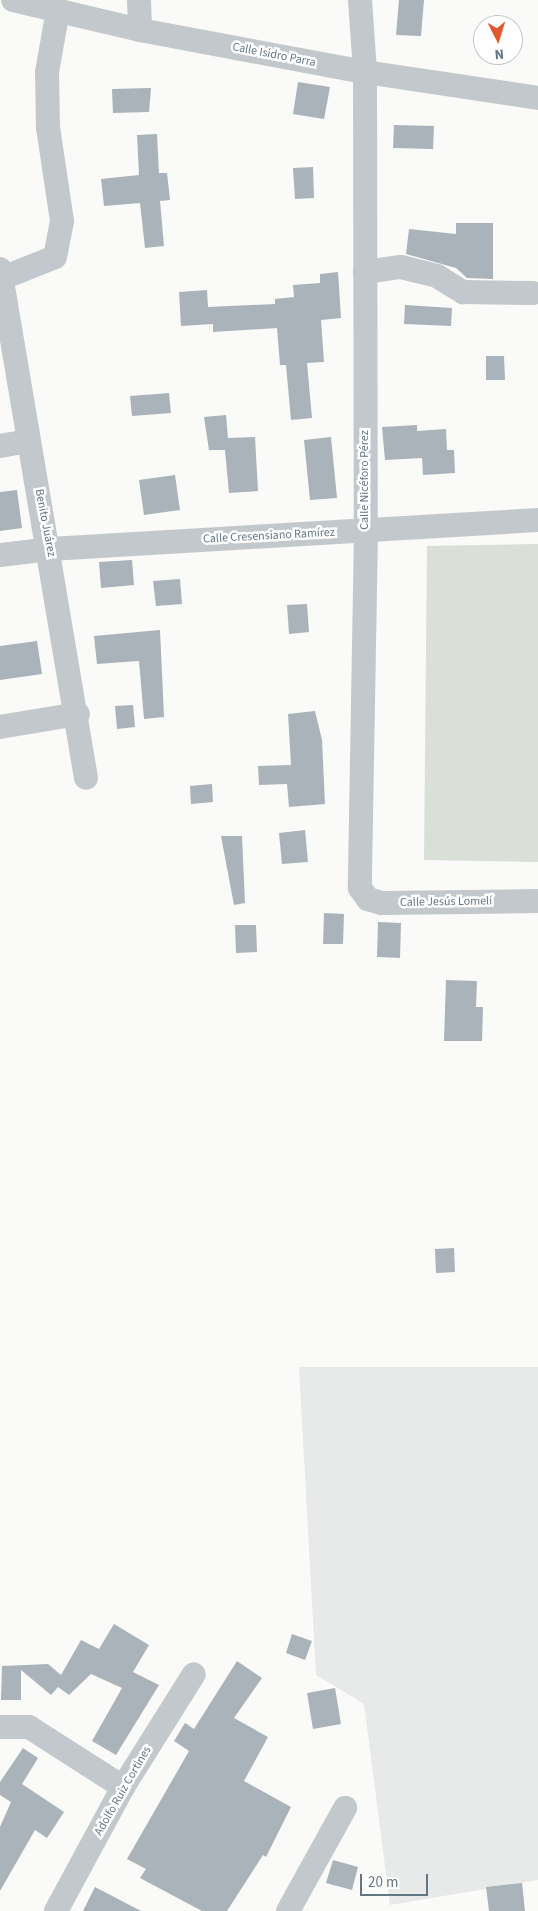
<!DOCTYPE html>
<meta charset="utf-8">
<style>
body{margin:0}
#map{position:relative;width:538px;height:1911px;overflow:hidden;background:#fafaf8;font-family:"Source Sans 3",sans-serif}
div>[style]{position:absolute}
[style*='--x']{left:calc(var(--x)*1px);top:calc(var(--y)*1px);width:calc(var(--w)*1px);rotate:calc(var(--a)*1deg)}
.built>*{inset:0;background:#e8e9e9}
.green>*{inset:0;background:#dadfd7}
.building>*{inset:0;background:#aab3b9}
.minor>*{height:24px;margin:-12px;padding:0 12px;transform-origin:12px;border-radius:12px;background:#c3c8cc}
span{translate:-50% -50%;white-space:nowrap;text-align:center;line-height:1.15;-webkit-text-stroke:5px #fff;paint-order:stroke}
.street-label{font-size:12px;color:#657683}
.north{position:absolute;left:473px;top:15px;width:50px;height:50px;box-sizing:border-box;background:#fff;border:1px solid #c1c8cd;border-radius:50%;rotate:175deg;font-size:14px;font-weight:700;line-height:20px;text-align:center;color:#657683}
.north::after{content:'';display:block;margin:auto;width:18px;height:22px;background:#e4572e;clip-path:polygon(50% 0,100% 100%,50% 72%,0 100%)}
.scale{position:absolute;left:360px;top:1874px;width:68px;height:22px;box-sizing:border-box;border:2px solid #657683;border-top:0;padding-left:6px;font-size:15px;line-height:18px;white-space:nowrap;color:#657683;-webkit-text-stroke:4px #fff;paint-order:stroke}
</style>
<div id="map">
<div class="built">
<div style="clip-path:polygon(299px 1367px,538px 1367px,538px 1880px,390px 1905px,364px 1704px,316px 1675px)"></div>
</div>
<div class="green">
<div style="clip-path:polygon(538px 544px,538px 862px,424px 860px,427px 546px)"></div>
</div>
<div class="building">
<div style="clip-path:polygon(399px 0,424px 0,421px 36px,396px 35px)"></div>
<div style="clip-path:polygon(298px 82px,330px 87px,324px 119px,293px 114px)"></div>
<div style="clip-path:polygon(151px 88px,149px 112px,113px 113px,112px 89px)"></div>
<div style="clip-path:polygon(394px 125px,434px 126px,433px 149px,393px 148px)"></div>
<div style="clip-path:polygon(157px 134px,159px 173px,167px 173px,170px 200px,160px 201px,164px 246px,145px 248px,140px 203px,104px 206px,101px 179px,139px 175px,137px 135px)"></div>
<div style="clip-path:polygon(313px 167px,314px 198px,295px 199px,293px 168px)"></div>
<div style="clip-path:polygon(456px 223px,493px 223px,493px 279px,467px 278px,456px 268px,406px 254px,409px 229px,456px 234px)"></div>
<div style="clip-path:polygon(338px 272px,341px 318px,321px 320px,324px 362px,307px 363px,312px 418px,291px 420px,286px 365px,280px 365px,277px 328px,213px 332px,213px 324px,181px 326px,179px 292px,207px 290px,208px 307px,275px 304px,275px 299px,294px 297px,293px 285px,320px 283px,320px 274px)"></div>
<div style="clip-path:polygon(405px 305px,452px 308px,451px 326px,404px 324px)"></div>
<div style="clip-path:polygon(486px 356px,504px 356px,505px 380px,486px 380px)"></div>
<div style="clip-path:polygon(169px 393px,171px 413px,132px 416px,130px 396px)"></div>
<div style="clip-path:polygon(226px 415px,228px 438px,255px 437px,258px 491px,229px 493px,225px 450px,209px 450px,204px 417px)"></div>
<div style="clip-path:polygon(417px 425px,417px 431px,446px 429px,447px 450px,454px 450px,455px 473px,423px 475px,422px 458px,385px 460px,382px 427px)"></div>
<div style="clip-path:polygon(331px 437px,337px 498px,310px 500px,304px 440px)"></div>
<div style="clip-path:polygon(175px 475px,180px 510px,144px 515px,139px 480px)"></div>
<div style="clip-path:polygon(17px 490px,22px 528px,0 531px,0 492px)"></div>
<div style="clip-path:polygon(132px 560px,134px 585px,101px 588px,99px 562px)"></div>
<div style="clip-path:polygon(180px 579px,182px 604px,156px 606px,153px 581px)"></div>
<div style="clip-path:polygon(307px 604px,309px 632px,289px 634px,287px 605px)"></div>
<div style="clip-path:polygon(160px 630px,164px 717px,144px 719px,139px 661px,97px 664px,94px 636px)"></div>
<div style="clip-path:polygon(37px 641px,42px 674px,0 680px,0 646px)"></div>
<div style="clip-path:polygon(133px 705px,135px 727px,117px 729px,115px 706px)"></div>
<div style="clip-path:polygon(315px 711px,322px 740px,325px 804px,289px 807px,287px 784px,259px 785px,258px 766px,291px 765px,288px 714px)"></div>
<div style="clip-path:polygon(212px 784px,213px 802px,191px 804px,190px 786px)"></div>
<div style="clip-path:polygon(305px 830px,308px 862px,282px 864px,279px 833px)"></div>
<div style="clip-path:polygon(221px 836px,242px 836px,245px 903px,234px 905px)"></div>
<div style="clip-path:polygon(324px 913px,344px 914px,343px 944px,323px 944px)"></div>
<div style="clip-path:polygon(378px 922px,401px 923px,400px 958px,377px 957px)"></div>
<div style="clip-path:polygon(235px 925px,256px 925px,257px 952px,236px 953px)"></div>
<div style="clip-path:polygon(446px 980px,477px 981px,476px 1007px,483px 1007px,482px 1041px,444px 1041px)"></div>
<div style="clip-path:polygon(454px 1248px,455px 1272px,436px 1273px,435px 1249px)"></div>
<div style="clip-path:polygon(114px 1624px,149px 1645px,133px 1672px,159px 1685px,116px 1755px,92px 1741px,122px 1688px,91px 1674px,69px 1695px,58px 1687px,51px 1695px,21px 1670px,21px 1700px,1px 1700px,2px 1666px,48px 1664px,61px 1675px,81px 1640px,99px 1649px)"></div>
<div style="clip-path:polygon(292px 1634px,312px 1641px,305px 1660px,286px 1653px)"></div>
<div style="clip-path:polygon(237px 1661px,262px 1678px,234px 1718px,268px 1737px,244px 1781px,291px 1807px,266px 1857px,263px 1855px,227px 1911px,202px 1911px,140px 1878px,146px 1869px,127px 1859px,189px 1751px,174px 1741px,185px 1723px,194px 1729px)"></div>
<div style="clip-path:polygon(335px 1688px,341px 1724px,313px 1729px,307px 1693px)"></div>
<div style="clip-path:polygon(23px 1748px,38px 1758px,22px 1784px,64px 1812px,47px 1838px,35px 1830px,0 1891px,0 1827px,11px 1802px,0 1795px,0 1782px)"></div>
<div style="clip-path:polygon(333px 1860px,358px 1867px,352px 1890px,326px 1883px)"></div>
<div style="clip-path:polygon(522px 1883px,525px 1911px,489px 1911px,486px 1887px)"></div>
<div style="clip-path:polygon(95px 1887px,141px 1911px,83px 1911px)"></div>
</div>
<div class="minor">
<div style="--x:13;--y:0;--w:130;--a:13.3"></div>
<div style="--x:140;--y:30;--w:229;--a:10.6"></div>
<div style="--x:365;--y:72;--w:175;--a:8.5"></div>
<div style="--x:139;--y:0;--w:30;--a:88"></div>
<div style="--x:360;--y:0;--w:72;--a:86"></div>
<div style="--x:365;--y:72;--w:459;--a:89.9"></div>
<div style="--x:366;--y:531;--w:357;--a:91"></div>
<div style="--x:360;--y:888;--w:14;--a:54"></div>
<div style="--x:368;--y:899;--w:14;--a:17"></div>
<div style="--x:381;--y:903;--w:157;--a:-0.7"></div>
<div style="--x:0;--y:269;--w:516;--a:80.41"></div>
<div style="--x:365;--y:272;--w:36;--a:-8"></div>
<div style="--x:401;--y:267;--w:37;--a:14"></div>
<div style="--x:437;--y:276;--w:31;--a:32"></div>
<div style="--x:463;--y:292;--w:70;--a:0.8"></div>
<div style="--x:0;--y:279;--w:59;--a:-21.8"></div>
<div style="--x:55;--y:257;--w:37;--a:-79"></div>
<div style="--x:62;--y:221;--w:95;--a:-98.5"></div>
<div style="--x:48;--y:127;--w:55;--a:-91"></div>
<div style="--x:47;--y:72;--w:63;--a:-79.9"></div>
<div style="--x:0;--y:446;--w:29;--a:-10"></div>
<div style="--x:0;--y:555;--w:50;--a:-6.8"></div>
<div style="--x:50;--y:549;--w:489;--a:-3.4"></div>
<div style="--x:0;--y:727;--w:79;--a:-9.5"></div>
<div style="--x:0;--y:1727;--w:29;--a:0"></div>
<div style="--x:29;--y:1727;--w:112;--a:32.6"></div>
<div style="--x:56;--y:1911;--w:141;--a:-61.6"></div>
<div style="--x:123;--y:1787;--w:133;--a:-57.9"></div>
<div style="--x:288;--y:1911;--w:118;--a:-61"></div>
</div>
<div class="street-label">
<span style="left:274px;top:55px;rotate:11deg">Calle Isidro Parra</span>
<span style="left:365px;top:480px;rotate:-90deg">Calle Nicéforo Pérez</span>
<span style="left:45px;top:523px;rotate:79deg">Benito Juárez</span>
<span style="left:269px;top:536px;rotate:-3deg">Calle Cresensiano Ramírez</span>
<span style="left:446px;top:902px;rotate:-1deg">Calle Jesús Lomelí</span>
<span style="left:123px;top:1791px;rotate:-60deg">Adolfo Ruiz Cortines</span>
</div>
<div class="north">N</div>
<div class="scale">20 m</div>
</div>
